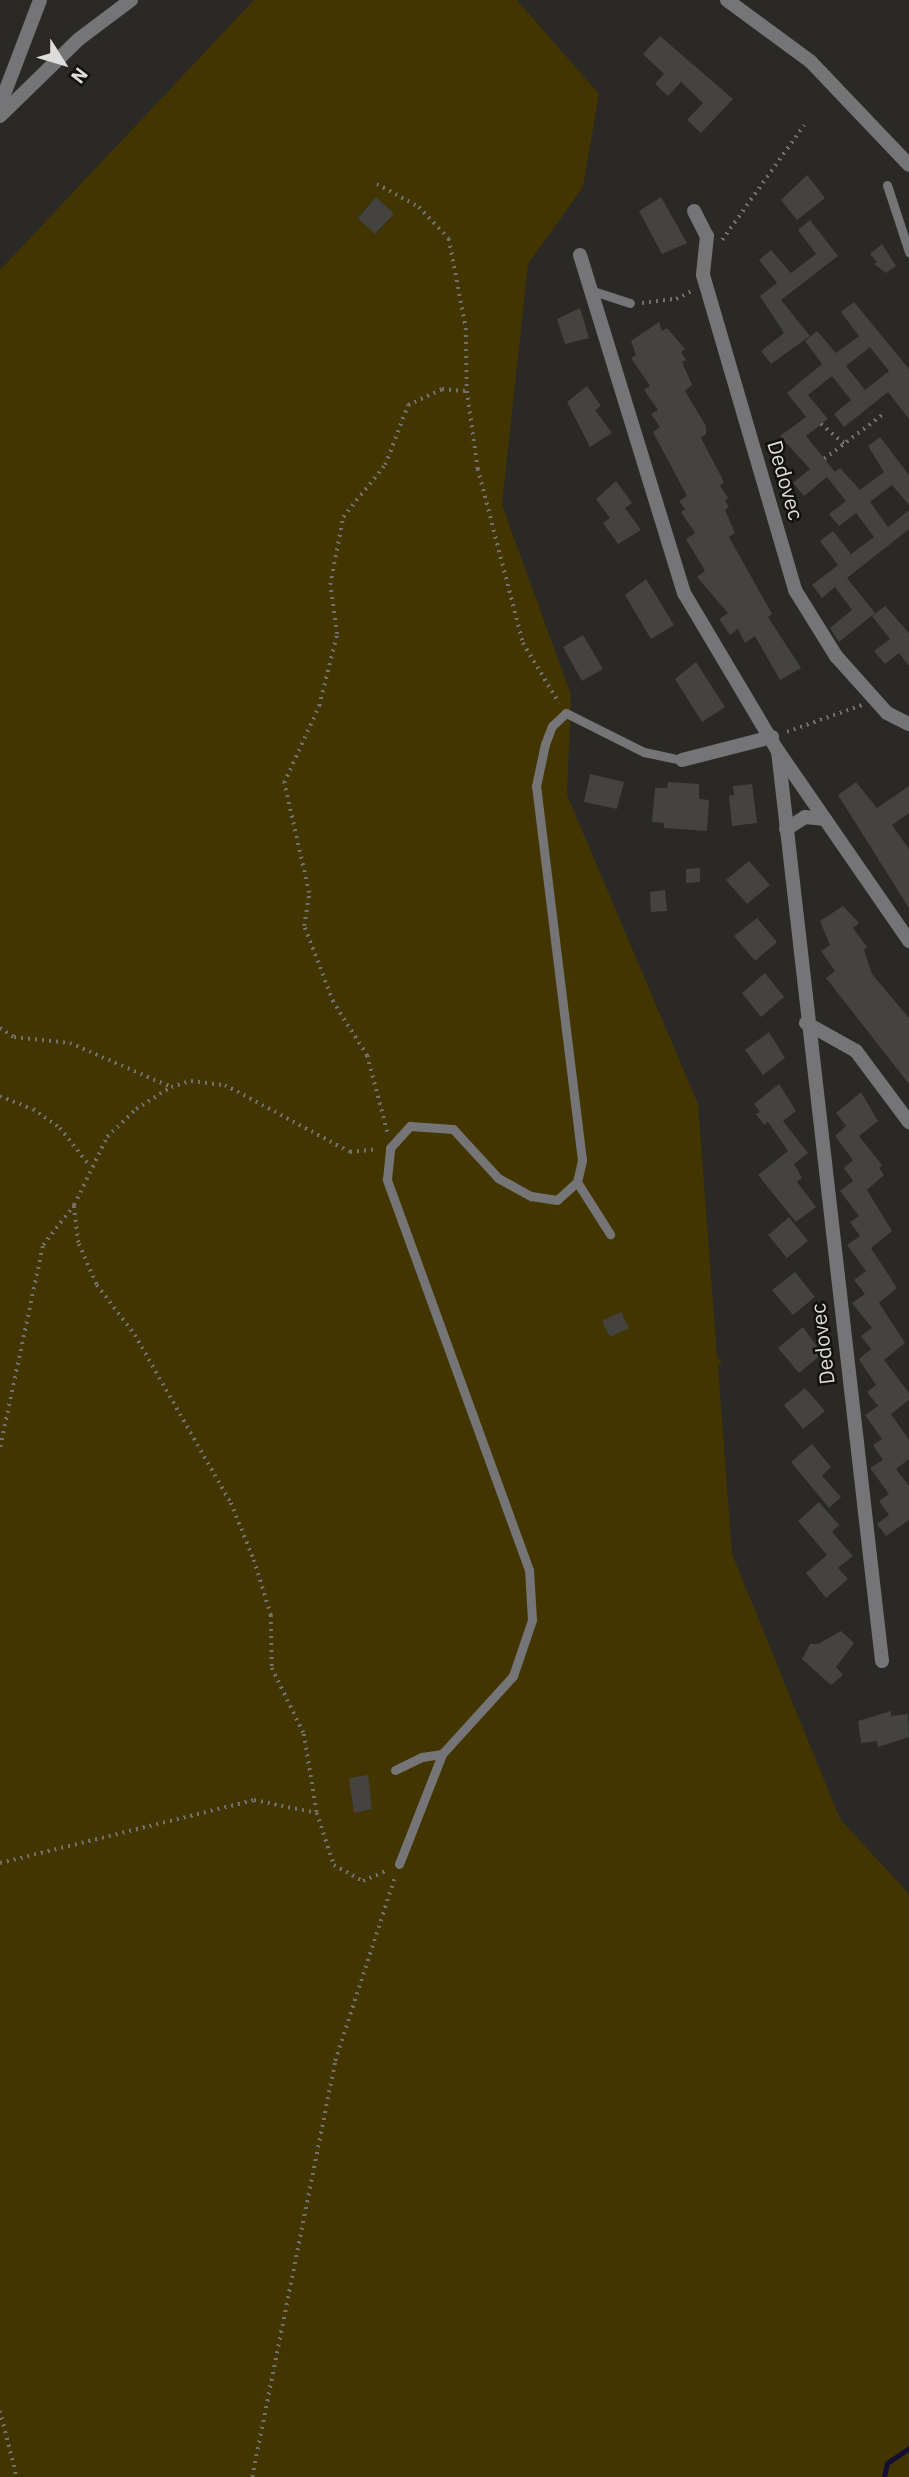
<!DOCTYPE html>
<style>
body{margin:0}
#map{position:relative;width:909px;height:2477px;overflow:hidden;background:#2a2926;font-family:"IBM Plex Sans",sans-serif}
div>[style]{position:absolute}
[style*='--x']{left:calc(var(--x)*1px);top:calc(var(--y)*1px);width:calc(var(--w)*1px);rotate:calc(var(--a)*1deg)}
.green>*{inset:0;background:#433500}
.stream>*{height:5px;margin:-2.5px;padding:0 2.5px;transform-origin:2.5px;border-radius:2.5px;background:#150e35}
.building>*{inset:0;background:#444340}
.path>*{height:3.5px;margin-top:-1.75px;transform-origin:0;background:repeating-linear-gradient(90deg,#72716f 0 2px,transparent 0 7px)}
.service>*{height:9px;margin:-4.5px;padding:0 4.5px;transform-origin:4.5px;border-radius:4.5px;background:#757577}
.minor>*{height:14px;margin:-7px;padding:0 7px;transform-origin:7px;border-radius:7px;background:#757577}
span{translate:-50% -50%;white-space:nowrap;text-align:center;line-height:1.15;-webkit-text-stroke:5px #121110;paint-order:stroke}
.street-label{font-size:21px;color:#dddcda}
.north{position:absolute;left:28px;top:28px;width:70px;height:70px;-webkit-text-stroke:5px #121110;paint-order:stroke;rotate:127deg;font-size:19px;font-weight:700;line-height:28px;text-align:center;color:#dddcda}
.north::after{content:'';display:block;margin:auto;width:24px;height:32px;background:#dddcda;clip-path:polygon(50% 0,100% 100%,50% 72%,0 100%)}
</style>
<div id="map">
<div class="green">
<div style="clip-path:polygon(evenodd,254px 0,517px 0,599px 94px,583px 187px,528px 264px,502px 505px,571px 695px,567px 795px,698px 1104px,717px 1357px,722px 1363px,718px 1366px,732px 1554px,840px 1819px,909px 1894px,909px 2477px,0 2477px,0 270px,254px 0,376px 198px,394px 214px,376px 234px,358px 217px,376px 198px)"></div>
</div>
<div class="stream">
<div style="--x:884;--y:2477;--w:14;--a:-78"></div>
<div style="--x:887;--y:2463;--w:27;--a:-34"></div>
</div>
<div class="building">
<div style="clip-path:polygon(660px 36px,733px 99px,701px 133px,687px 120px,703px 103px,681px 82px,668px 96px,655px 84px,664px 74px,643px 54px)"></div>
<div style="clip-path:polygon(807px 175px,825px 198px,797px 220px,781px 200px)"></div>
<div style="clip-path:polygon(376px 197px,394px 214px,375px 234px,358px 218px)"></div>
<div style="clip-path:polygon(661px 197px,687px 243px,662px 254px,639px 211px)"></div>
<div style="clip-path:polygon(810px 220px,838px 256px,781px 300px,810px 336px,771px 364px,761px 351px,784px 333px,760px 296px,777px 283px,759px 260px,771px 250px,791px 273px,816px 254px,798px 230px)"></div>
<div style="clip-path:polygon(882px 244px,896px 266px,886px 273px,874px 264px,877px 262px,870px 254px)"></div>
<div style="clip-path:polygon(evenodd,854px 302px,909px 369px,909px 419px,888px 392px,844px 427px,834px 414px,851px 400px,832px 376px,808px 395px,828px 419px,806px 436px,835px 472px,831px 474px,840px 468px,860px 490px,884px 472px,868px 446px,880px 437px,909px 475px,909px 505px,892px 485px,870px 502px,888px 527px,909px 510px,909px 529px,847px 578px,875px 613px,839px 642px,830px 628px,852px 610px,835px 587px,822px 598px,812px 585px,838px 565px,820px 541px,833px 531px,851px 554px,874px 537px,856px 513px,839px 526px,829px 514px,846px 501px,827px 477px,804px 496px,793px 483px,810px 469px,780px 436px,806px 417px,787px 393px,822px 364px,805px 341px,817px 331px,836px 353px,859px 336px,841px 312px,854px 302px,870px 347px,889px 371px,865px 390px,846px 366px,870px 347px)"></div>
<div style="clip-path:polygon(580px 308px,589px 338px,565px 344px,557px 319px)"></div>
<div style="clip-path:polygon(659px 322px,662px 331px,667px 328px,685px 349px,681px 352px,686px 360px,682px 362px,692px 385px,685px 391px,706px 426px,706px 434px,701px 438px,724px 482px,720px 486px,728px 498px,725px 501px,729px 507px,725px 510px,735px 533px,729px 537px,772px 614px,768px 617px,801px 668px,780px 680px,755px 636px,745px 643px,738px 629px,730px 635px,719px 619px,728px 613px,697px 577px,705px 571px,686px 539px,695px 533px,681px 512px,685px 509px,679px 501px,687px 496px,653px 432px,660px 427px,651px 414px,658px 410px,644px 390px,650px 386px,631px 358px,636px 355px,631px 341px)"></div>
<div style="clip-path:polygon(587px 386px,601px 406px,595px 410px,612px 433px,590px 447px,567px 402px)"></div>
<div style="clip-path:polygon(616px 481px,632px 503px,625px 508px,641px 530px,618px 544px,603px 523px,610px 518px,596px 499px)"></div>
<div style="clip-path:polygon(646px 579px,674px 625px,651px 639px,625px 595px)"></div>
<div style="clip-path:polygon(885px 606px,909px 633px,909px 666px,899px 653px,885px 664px,874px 651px,890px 639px,872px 616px)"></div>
<div style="clip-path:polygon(583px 635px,603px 669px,582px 681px,563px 647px)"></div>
<div style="clip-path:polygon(696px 662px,725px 707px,702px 722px,675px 679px)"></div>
<div style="clip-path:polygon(590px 774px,624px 782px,617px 809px,584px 802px)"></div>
<div style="clip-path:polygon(668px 782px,699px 784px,699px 799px,709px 800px,707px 831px,664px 828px,664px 823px,652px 822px,655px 788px,667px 788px)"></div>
<div style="clip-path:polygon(856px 782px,877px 808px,909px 786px,909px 813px,892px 825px,909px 849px,909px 908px,838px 795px)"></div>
<div style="clip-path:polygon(752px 784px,757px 823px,732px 826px,729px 796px,734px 795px,733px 786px)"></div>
<div style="clip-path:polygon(749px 861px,770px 885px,747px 904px,726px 880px)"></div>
<div style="clip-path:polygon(700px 868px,700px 882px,686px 883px,686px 869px)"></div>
<div style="clip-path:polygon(665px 890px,667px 911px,651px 912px,650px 892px)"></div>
<div style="clip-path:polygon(843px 906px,859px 923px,853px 928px,867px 947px,864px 950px,872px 974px,909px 1018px,909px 1084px,826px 978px,835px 971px,821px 951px,830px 945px,820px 921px)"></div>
<div style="clip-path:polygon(757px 918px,777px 942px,755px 961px,734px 936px)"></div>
<div style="clip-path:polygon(765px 973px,784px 997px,761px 1017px,742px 993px)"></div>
<div style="clip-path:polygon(769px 1032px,785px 1058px,763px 1075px,745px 1050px)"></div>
<div style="clip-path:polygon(779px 1084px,796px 1111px,783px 1121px,808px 1153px,794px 1164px,802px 1178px,797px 1182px,816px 1207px,796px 1222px,758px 1175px,788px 1151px,768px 1122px,764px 1125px,756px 1114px,760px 1112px,754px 1104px)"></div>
<div style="clip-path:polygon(861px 1092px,878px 1121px,859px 1136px,882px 1165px,879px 1168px,884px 1175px,867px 1190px,892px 1231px,871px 1248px,897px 1288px,879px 1303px,905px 1343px,884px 1360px,909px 1393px,909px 1400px,891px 1414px,909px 1440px,909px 1459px,896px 1469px,909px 1486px,909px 1520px,886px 1536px,877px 1524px,889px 1515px,879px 1501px,889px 1494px,870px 1468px,883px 1460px,873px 1445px,882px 1439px,865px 1415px,878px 1406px,867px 1392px,876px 1385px,859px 1359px,871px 1349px,861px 1336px,872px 1328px,852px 1303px,865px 1294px,854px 1280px,866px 1271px,847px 1245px,860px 1236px,850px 1222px,859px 1216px,840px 1191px,853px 1181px,844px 1168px,853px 1160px,835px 1136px,846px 1126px,836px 1113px)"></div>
<div style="clip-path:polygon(789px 1217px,808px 1241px,787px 1258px,768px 1235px)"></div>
<div style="clip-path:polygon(795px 1272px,815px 1297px,793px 1315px,772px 1290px)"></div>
<div style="clip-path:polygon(621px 1312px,629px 1328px,610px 1337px,602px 1321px)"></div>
<div style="clip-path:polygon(803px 1327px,822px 1354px,799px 1373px,778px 1348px)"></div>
<div style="clip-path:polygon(805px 1388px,825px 1411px,803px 1429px,784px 1405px)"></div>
<div style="clip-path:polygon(812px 1444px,831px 1467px,822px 1476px,841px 1497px,829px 1508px,791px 1462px)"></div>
<div style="clip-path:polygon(819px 1502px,839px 1525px,832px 1532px,853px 1556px,838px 1568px,848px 1579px,826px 1598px,806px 1573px,827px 1555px,798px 1521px)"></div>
<div style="clip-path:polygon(841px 1631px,854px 1643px,836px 1667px,843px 1675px,831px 1685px,802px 1659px,810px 1644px,818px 1644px)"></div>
<div style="clip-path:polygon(891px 1711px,891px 1716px,908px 1714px,909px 1737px,878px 1747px,877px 1741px,861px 1743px,858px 1721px)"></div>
<div style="clip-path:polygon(368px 1775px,372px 1809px,354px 1813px,349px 1778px)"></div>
</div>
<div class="path">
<div style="--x:377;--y:184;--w:48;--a:28.7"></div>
<div style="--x:419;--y:207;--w:44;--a:46.8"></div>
<div style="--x:449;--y:239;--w:91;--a:79.2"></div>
<div style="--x:466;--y:328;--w:63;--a:89.1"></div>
<div style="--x:467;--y:391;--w:79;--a:82"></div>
<div style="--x:478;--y:469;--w:180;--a:75.5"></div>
<div style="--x:523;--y:643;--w:70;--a:59"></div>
<div style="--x:722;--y:240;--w:141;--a:-54.5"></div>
<div style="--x:642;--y:303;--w:34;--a:-7"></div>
<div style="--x:676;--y:299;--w:18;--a:-27"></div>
<div style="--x:821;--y:424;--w:31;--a:40"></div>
<div style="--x:824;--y:459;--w:73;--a:-37.2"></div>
<div style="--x:787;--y:732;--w:80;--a:-19.8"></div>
<div style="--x:0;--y:1028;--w:17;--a:33"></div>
<div style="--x:14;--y:1037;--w:56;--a:6.1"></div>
<div style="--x:70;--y:1043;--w:110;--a:23.5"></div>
<div style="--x:0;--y:1096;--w:35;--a:22"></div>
<div style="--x:33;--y:1109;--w:33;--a:35"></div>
<div style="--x:60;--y:1128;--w:48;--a:51.7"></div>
<div style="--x:387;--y:1132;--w:79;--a:-104.7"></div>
<div style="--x:367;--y:1056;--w:64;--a:-122.2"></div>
<div style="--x:333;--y:1002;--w:81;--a:-110.9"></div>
<div style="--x:304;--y:926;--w:33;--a:-81"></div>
<div style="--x:309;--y:893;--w:113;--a:-102.8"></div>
<div style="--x:284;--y:783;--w:85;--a:-65.6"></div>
<div style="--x:319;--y:706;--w:74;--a:-76"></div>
<div style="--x:337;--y:634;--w:49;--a:-98.1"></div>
<div style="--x:330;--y:585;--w:69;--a:-79.2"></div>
<div style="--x:343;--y:517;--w:67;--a:-51.1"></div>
<div style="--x:385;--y:465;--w:64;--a:-69"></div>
<div style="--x:408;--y:405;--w:38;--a:-25"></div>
<div style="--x:442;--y:389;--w:25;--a:5"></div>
<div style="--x:74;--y:1206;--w:38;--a:83"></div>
<div style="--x:79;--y:1244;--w:45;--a:66.3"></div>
<div style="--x:97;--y:1285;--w:63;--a:52.8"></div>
<div style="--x:135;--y:1335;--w:193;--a:60.3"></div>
<div style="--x:231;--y:1503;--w:61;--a:68"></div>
<div style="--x:254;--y:1560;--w:58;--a:72.8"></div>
<div style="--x:271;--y:1615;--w:53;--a:88.9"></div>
<div style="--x:272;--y:1668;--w:73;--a:64.1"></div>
<div style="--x:304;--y:1734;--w:80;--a:80.7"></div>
<div style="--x:317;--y:1813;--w:55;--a:71.9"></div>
<div style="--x:334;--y:1865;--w:33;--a:29"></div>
<div style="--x:363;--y:1881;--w:27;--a:-24"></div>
<div style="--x:0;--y:1447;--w:207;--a:-78"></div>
<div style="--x:43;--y:1245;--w:51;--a:-52.2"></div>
<div style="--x:74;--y:1205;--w:76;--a:-64.1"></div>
<div style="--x:107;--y:1137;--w:40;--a:-44"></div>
<div style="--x:136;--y:1109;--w:41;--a:-32.2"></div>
<div style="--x:171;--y:1087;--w:21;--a:-17"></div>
<div style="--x:191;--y:1081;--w:34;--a:7"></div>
<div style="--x:225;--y:1085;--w:142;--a:28.2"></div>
<div style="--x:350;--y:1152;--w:27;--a:-6"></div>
<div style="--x:0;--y:1863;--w:262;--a:-13.9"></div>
<div style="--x:254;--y:1800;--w:64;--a:11.7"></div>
<div style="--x:0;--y:2411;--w:68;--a:75.6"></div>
<div style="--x:252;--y:2477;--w:424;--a:-78.7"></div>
<div style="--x:335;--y:2061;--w:194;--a:-72"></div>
</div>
<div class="service">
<div style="--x:887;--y:185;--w:71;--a:71.8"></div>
<div style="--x:590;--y:290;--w:42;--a:18"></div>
<div style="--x:577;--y:1182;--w:62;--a:57.6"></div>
<div style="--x:395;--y:1770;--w:30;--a:-26"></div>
<div style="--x:422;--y:1757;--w:20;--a:-9"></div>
<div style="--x:399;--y:1864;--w:118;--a:-68.6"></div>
<div style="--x:442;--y:1754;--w:105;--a:-47.7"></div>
<div style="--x:513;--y:1676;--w:59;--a:-71.3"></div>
<div style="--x:532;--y:1620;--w:50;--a:-93.4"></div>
<div style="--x:529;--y:1570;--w:416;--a:-110"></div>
<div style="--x:387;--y:1179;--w:31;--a:-84"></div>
<div style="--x:390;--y:1148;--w:30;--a:-48"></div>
<div style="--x:410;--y:1126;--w:43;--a:4"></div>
<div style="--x:453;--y:1129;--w:67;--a:47.4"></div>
<div style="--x:498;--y:1178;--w:38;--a:29"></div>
<div style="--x:531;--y:1196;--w:26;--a:9"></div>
<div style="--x:557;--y:1200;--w:27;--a:-42"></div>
<div style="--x:577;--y:1182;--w:23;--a:-77"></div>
<div style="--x:582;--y:1160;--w:377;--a:-97"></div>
<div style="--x:536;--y:786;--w:43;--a:-77.9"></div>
<div style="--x:545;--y:744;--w:19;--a:-69"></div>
<div style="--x:552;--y:726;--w:19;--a:-43"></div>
<div style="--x:566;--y:713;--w:87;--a:26.6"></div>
<div style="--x:644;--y:752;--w:39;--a:12"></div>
</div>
<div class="minor">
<div style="--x:727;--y:0;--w:104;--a:36.4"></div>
<div style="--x:811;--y:62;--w:142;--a:46.4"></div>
<div style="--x:0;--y:105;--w:112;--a:-69.1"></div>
<div style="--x:0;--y:116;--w:110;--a:-44.3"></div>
<div style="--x:79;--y:39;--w:65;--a:-36.9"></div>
<div style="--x:694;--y:211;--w:28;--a:63"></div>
<div style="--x:707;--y:236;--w:39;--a:96"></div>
<div style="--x:703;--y:275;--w:328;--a:73.7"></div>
<div style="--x:795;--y:590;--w:78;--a:58.2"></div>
<div style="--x:836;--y:656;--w:76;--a:48.2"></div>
<div style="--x:887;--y:713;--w:25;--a:27"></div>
<div style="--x:580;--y:255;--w:354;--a:72.9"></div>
<div style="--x:684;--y:593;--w:184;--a:59.3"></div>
<div style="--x:778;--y:751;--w:231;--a:55.4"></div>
<div style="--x:778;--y:751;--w:916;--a:83.48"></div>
<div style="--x:682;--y:760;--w:93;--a:-14.3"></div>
<div style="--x:786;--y:829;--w:22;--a:-32"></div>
<div style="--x:805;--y:817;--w:20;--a:6"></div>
<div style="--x:806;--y:1023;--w:57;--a:29.2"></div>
<div style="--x:856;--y:1051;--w:89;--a:53.3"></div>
</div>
<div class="street-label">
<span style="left:786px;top:480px;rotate:74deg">Dedovec</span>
<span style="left:822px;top:1344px;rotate:-97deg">Dedovec</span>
</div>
<div class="north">N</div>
</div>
